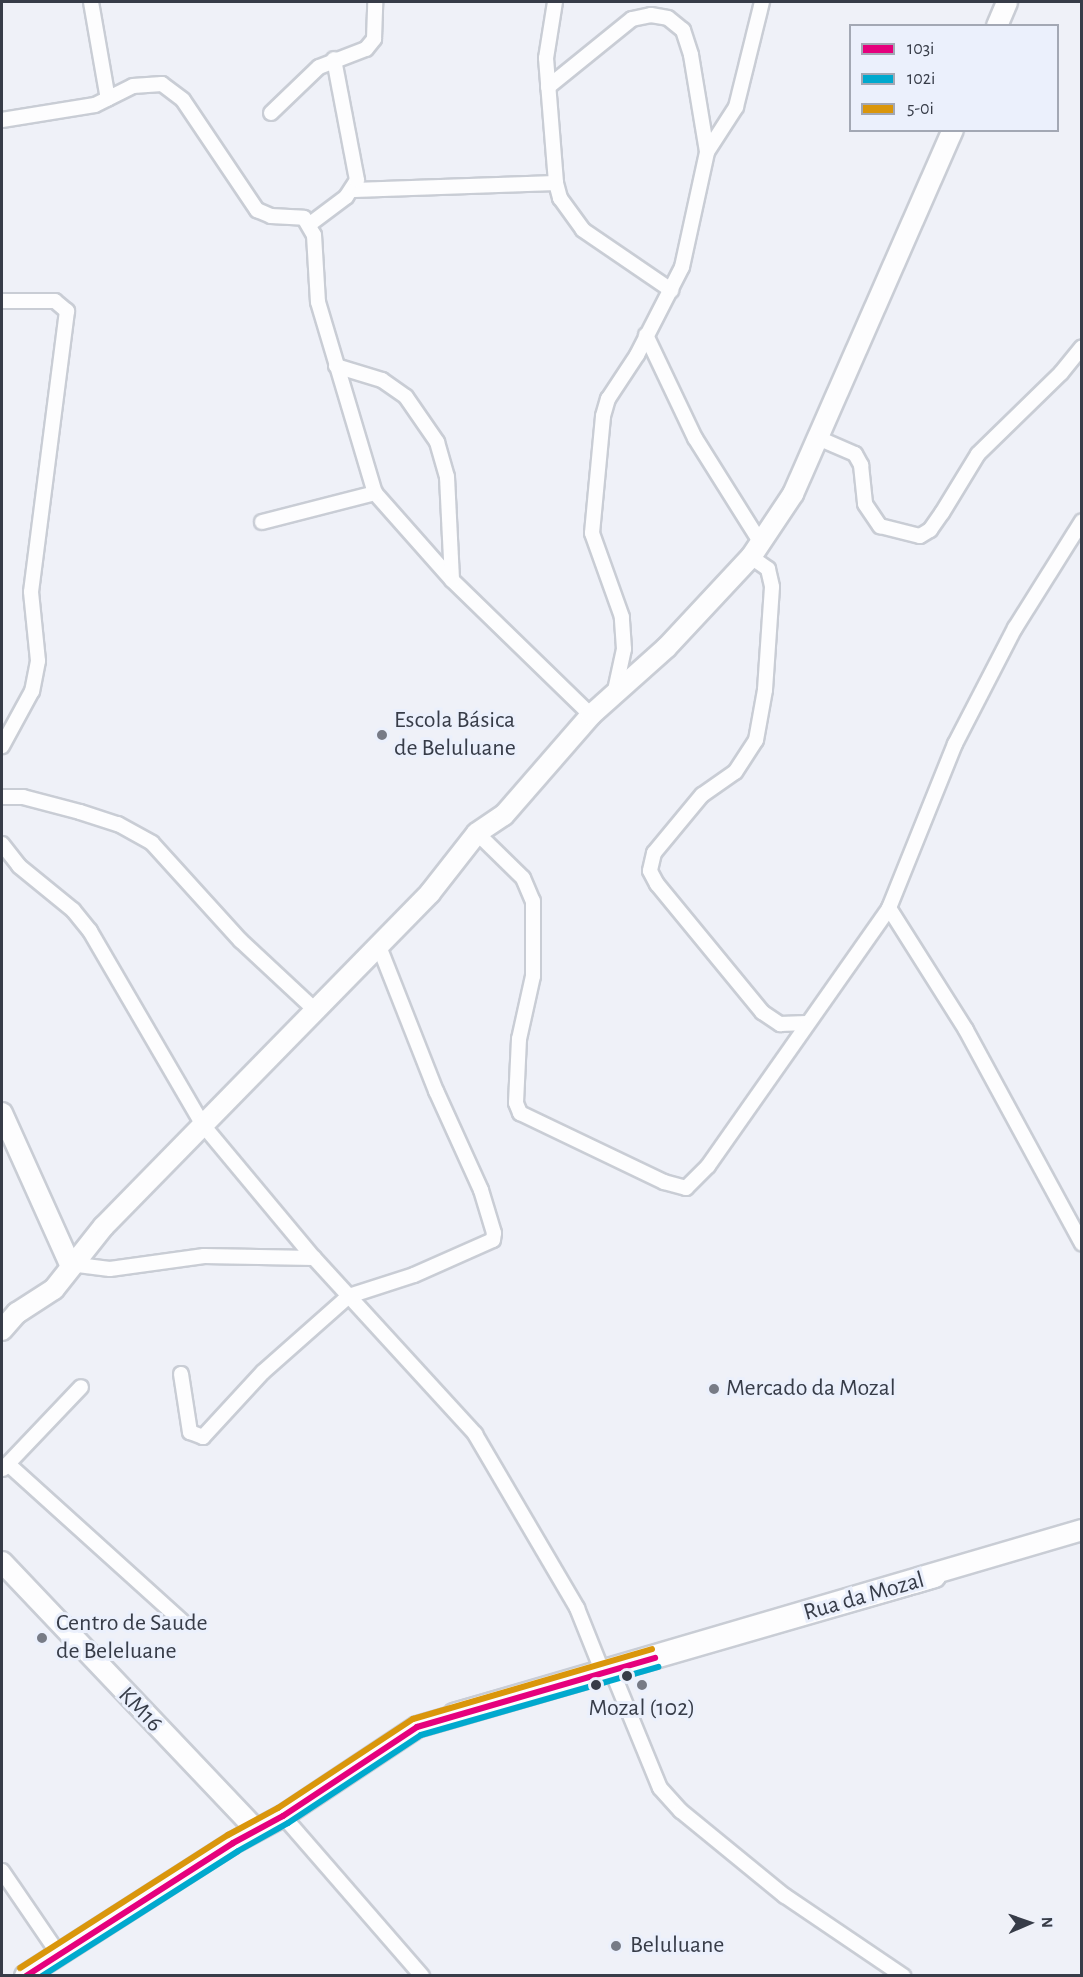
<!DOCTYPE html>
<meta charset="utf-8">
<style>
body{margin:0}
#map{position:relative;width:1083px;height:1977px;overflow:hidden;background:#eff1f8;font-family:"Alegreya Sans",sans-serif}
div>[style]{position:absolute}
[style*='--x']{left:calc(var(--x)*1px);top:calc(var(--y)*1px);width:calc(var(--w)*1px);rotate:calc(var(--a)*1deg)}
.roads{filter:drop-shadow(2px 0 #c9cdd5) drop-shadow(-2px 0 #c9cdd5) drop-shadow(0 2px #c9cdd5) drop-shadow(0 -2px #c9cdd5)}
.street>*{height:14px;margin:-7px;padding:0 7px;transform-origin:7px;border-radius:7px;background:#fdfdfe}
.secondary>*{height:20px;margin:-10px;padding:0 10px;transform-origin:10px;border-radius:10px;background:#fdfdfe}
.bus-1>*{height:6px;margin:-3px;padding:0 3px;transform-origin:3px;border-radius:3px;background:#e5007d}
.bus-2>*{height:6px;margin:-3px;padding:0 3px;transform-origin:3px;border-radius:3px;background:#00a9ce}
.bus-3>*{height:6px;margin:-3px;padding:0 3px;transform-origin:3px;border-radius:3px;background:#da960b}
.dots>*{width:16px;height:16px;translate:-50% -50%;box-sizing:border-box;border:3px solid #ebf0fc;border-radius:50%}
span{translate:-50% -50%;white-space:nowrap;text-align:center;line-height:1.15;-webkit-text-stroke:6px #ebf0fc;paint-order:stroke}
.poi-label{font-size:24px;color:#373c48}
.left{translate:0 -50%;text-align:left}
.street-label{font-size:24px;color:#373c48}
.frame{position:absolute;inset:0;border:3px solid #373c48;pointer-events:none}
.legend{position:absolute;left:849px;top:24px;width:210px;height:108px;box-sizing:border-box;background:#ebf0fc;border:2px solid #a3a8b4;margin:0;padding:8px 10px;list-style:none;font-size:18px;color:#373c48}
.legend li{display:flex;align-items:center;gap:12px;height:30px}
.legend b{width:30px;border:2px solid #a3a8b4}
.north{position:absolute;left:999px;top:1893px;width:60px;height:60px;-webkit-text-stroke:4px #ebf0fc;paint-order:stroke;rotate:88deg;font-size:16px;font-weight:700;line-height:24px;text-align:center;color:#373c48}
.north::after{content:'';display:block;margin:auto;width:21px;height:27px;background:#373c48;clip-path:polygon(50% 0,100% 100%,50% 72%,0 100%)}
</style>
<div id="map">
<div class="roads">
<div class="street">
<div style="--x:91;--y:2;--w:98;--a:80.1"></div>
<div style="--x:555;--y:2;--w:57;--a:99.1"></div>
<div style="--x:546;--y:58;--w:125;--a:85.4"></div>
<div style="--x:556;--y:183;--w:16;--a:75"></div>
<div style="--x:560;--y:198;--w:39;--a:54"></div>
<div style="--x:583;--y:230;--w:107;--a:34.3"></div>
<div style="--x:548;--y:87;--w:108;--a:-39"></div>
<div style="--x:632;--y:19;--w:19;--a:-12"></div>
<div style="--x:651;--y:15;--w:17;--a:10"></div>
<div style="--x:668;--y:18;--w:19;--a:39"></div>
<div style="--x:683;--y:30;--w:26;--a:72"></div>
<div style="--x:691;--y:55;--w:98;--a:80.6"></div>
<div style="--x:271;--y:113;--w:66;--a:-43.8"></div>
<div style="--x:319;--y:67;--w:50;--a:-21"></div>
<div style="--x:366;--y:49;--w:13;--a:-51"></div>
<div style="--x:374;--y:39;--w:37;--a:-88"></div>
<div style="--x:2;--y:120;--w:94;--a:-9.2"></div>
<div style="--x:95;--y:105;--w:42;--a:-26.6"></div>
<div style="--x:133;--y:86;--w:29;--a:-4"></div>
<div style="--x:162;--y:84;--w:26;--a:37"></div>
<div style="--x:183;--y:100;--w:133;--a:56.1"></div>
<div style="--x:257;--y:210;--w:15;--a:23"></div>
<div style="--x:271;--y:216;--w:33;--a:3"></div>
<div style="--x:304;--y:218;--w:20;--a:60"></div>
<div style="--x:314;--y:235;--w:67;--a:86.6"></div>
<div style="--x:318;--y:302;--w:199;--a:73.4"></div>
<div style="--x:375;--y:493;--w:116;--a:48.5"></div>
<div style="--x:452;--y:580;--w:194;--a:44.2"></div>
<div style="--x:354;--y:190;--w:202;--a:-2"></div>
<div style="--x:310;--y:224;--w:45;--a:-36.9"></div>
<div style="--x:346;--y:197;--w:20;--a:-57"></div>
<div style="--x:357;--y:180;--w:123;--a:-100.8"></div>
<div style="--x:2;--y:301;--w:53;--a:0"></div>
<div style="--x:55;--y:301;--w:16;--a:40"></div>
<div style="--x:67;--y:311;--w:283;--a:97.3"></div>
<div style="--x:31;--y:592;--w:69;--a:84.2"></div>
<div style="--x:38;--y:661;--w:31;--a:101"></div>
<div style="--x:32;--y:691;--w:63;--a:118.6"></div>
<div style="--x:646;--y:335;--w:114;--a:64.6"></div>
<div style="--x:695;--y:438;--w:120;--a:57.9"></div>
<div style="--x:336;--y:366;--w:48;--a:16.9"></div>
<div style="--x:382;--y:380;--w:29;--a:35"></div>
<div style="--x:406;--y:397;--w:55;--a:55.4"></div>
<div style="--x:437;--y:442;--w:36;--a:74"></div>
<div style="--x:447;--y:477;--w:103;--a:87.2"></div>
<div style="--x:818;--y:438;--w:40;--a:23.4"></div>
<div style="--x:855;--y:454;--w:13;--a:61"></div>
<div style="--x:861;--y:465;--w:39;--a:84"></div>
<div style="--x:865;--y:504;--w:27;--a:56"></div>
<div style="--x:880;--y:526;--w:41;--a:14"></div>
<div style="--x:920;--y:536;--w:12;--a:-31"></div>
<div style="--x:930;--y:530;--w:21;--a:-55"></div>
<div style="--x:942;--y:513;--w:69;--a:-58.6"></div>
<div style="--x:978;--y:454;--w:116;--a:-44.3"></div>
<div style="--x:1061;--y:373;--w:33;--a:-51"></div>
<div style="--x:262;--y:522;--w:117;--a:-14.4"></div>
<div style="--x:751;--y:557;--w:21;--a:35"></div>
<div style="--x:768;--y:569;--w:18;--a:77"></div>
<div style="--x:772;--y:587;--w:103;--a:93.9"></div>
<div style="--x:765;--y:690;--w:51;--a:100.2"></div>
<div style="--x:756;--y:740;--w:38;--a:123"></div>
<div style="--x:735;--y:772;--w:40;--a:145.1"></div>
<div style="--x:702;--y:795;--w:75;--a:129.6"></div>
<div style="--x:654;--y:853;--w:18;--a:103"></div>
<div style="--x:650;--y:871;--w:15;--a:62"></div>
<div style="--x:657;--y:884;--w:166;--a:50.6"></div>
<div style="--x:762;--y:1012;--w:22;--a:34"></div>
<div style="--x:780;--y:1024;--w:27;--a:-2"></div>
<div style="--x:614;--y:695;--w:47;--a:-77.7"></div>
<div style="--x:624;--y:649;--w:32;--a:-94"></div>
<div style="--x:622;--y:617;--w:89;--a:-109.7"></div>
<div style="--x:592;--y:533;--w:118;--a:-84.6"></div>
<div style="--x:603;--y:416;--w:18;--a:-74"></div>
<div style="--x:608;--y:399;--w:53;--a:-56.6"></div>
<div style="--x:637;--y:355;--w:99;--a:-62.9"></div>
<div style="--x:682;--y:267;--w:118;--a:-77.7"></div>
<div style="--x:707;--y:152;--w:54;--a:-57.2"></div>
<div style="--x:736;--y:107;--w:108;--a:-76.1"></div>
<div style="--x:2;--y:797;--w:21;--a:0"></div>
<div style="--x:23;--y:797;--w:59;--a:14.7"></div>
<div style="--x:80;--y:812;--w:40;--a:18"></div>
<div style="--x:118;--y:824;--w:39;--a:29"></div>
<div style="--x:152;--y:843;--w:132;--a:47.8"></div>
<div style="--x:241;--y:941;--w:100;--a:43"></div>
<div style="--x:477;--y:833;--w:64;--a:44.4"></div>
<div style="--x:523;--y:878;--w:25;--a:67"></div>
<div style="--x:533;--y:901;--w:75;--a:90"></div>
<div style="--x:533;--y:976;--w:65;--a:102.5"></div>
<div style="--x:519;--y:1039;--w:64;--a:92.7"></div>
<div style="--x:516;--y:1103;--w:11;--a:68"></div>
<div style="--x:520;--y:1113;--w:160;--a:25.6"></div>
<div style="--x:664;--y:1182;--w:23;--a:15"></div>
<div style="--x:686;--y:1188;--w:31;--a:-45"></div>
<div style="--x:708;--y:1166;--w:315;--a:-54.9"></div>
<div style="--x:889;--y:908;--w:177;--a:-68.1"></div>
<div style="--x:955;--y:744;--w:131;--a:-62.7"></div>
<div style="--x:1015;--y:628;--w:126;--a:-57.9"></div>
<div style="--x:2;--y:844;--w:28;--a:52"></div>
<div style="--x:19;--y:866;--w:70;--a:39.2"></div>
<div style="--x:73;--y:910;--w:27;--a:51"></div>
<div style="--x:90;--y:931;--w:225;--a:59.8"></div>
<div style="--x:203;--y:1125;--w:173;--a:50.2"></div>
<div style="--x:314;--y:1258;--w:239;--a:47.5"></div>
<div style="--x:475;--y:1434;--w:202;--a:59.6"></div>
<div style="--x:577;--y:1608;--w:70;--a:68.2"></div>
<div style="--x:889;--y:908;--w:144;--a:57.7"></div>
<div style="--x:966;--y:1030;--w:243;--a:61.5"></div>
<div style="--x:70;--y:1264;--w:40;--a:7.1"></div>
<div style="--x:110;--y:1269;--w:95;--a:-7.9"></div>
<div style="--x:204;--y:1256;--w:110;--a:1"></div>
<div style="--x:181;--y:1374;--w:59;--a:81.2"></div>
<div style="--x:190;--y:1432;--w:14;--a:21"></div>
<div style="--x:203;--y:1437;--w:88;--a:-47.3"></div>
<div style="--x:263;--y:1372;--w:115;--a:-41.5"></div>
<div style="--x:349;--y:1296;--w:68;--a:-17.9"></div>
<div style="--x:414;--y:1275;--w:86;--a:-23.9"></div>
<div style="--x:493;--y:1240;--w:7;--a:-82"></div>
<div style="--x:494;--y:1233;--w:45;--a:-106.8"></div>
<div style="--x:481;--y:1190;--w:109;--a:-114.4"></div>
<div style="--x:436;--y:1091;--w:156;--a:-111.5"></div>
<div style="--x:8;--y:1464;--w:234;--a:42.1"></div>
<div style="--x:3;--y:1469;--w:113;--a:-46.4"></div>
<div style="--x:612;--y:1671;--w:126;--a:67.7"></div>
<div style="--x:660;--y:1788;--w:31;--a:48"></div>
<div style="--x:681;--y:1811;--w:134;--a:39.3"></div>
<div style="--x:785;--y:1896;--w:143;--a:34.1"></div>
<div style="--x:283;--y:1816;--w:212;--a:49"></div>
<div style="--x:2;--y:1871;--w:99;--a:55.7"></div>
</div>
<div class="secondary">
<div style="--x:997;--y:26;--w:26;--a:-67"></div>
<div style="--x:2;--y:1113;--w:166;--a:65.8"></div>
<div style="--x:2;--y:1330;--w:23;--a:-49"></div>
<div style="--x:17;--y:1313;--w:44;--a:-33"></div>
<div style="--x:54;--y:1289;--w:80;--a:-51.6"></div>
<div style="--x:104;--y:1226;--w:466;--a:-45.6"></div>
<div style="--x:430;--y:893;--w:76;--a:-51.9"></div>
<div style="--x:477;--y:833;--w:32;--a:-34"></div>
<div style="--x:504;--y:815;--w:133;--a:-49"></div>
<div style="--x:591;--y:715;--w:101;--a:-41.8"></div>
<div style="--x:666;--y:648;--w:125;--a:-47"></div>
<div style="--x:751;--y:557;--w:76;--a:-56.3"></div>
<div style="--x:793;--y:494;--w:398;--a:-66.3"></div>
<div style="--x:2;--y:1562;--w:369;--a:46.5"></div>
<div style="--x:25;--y:1976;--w:247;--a:-32.6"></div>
<div style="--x:233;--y:1843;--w:57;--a:-28.4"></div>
<div style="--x:283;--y:1816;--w:161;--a:-33.6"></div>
<div style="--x:417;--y:1727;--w:510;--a:-16.16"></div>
<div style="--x:907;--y:1585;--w:29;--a:-16"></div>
<div style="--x:935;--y:1577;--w:500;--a:164.1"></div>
<div style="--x:454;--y:1714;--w:654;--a:-16.33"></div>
</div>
</div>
<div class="bus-1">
<div style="--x:26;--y:1976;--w:246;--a:-32.7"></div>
<div style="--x:233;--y:1843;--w:57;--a:-28.4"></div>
<div style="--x:283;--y:1816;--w:161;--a:-33.6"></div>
<div style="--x:417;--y:1727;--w:248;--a:-16.2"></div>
</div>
<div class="bus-2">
<div style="--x:42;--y:1976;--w:232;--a:-32.5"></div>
<div style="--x:238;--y:1851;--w:57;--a:-29.2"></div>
<div style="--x:288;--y:1823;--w:159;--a:-33.5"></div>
<div style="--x:421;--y:1735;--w:247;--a:-16"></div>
</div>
<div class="bus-3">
<div style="--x:20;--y:1968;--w:247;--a:-32.6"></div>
<div style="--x:228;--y:1835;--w:57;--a:-28.4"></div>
<div style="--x:278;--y:1808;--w:162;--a:-33.4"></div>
<div style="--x:413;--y:1719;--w:249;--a:-16.3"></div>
</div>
<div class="dots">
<div style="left:382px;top:735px;background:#777b86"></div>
<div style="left:714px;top:1389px;background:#777b86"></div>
<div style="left:42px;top:1638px;background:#777b86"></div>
<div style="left:627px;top:1676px;background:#373c48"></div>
<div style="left:596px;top:1685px;background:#373c48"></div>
<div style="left:642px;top:1685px;background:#777b86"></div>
<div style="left:616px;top:1946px;background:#777b86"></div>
</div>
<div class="poi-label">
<span class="left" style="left:394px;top:735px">Escola Básica<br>de Beluluane</span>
<span class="left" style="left:726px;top:1389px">Mercado da Mozal</span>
<span class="left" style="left:56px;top:1638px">Centro de Saude<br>de Beleluane</span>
<span style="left:642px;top:1709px">Mozal (102)</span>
<span class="left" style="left:630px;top:1946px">Beluluane</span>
</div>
<div class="street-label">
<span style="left:864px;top:1597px;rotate:-16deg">Rua da Mozal</span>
<span style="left:140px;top:1710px;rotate:46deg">KM16</span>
</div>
<div class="frame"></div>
<ul class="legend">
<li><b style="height:8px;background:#e5007d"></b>103i</li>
<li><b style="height:8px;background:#00a9ce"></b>102i</li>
<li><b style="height:8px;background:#da960b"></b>5-0i</li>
</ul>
<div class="north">N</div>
</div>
